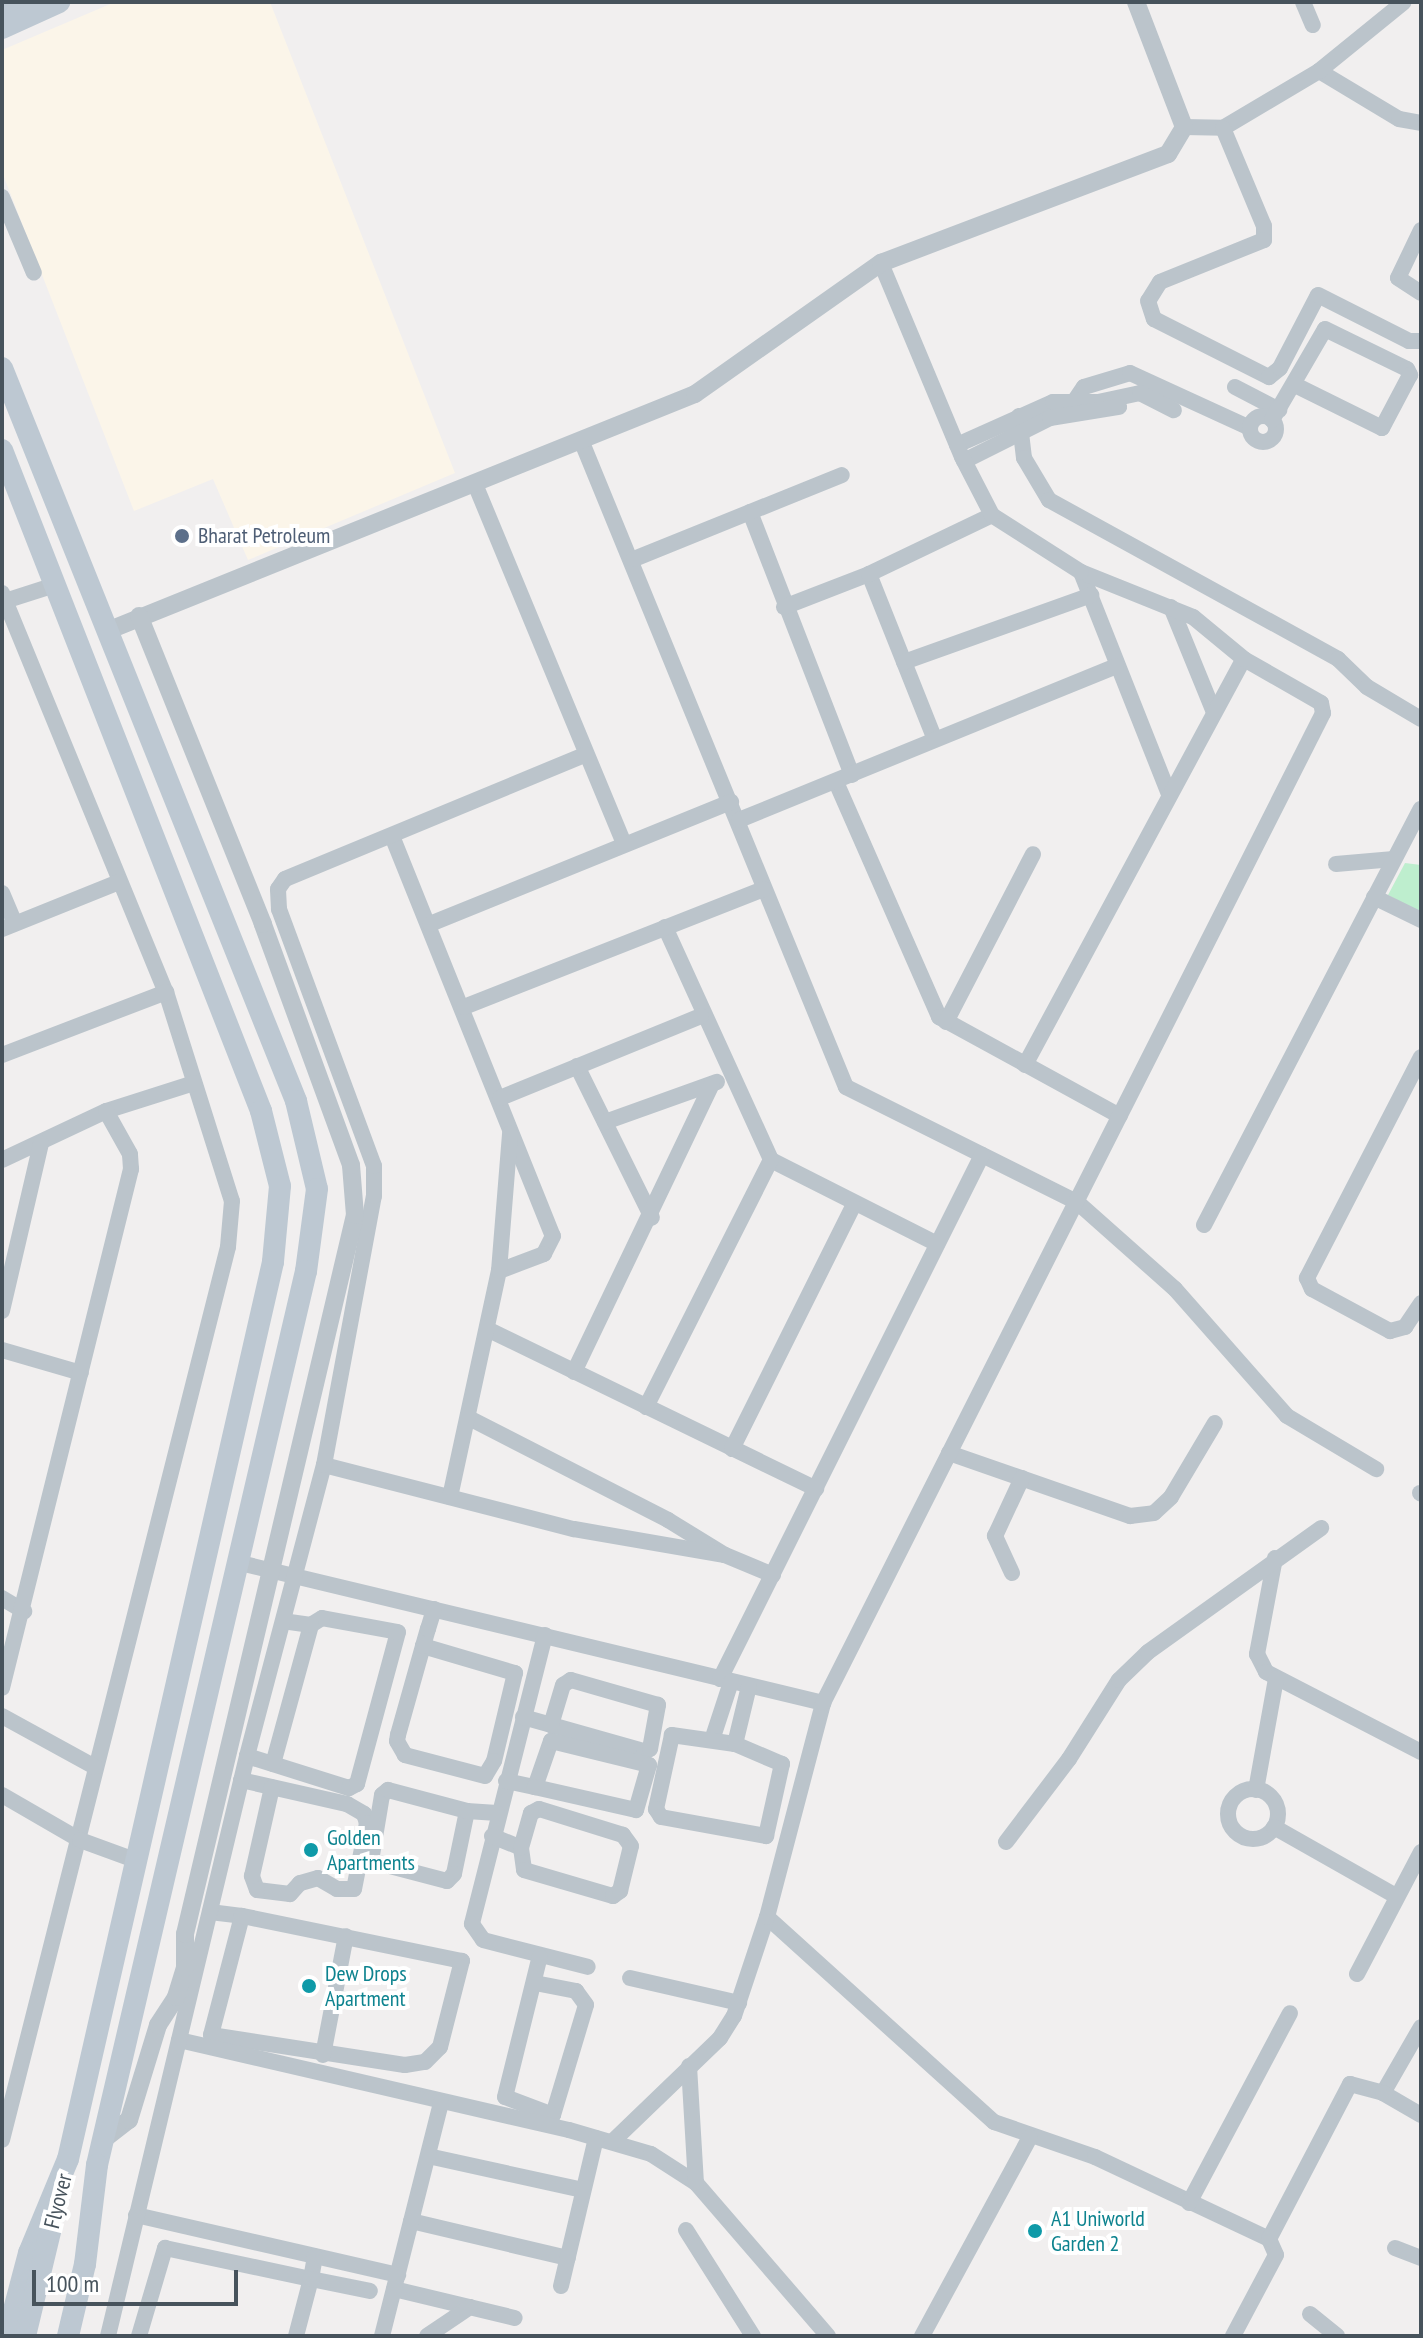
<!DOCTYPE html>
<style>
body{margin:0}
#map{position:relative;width:1423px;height:2338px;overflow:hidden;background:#f1efef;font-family:"PT Sans Narrow",sans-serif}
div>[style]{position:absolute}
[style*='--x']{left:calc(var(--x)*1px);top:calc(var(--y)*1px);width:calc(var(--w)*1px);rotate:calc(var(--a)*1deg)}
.commercial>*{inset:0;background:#fbf5e9}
.green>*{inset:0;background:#beeece}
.minor>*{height:16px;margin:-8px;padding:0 8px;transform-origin:8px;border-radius:8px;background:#bbc4cb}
.minor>.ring{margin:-8px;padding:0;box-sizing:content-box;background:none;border:16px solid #bbc4cb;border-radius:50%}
.tertiary>*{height:18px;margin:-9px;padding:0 9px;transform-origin:9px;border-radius:9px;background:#bbc4cb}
.secondary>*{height:22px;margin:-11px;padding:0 11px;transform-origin:11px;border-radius:11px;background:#bdc8d2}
.dots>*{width:22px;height:22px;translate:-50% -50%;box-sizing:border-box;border:4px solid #fff;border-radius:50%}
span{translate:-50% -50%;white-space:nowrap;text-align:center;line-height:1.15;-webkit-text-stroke:8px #fff;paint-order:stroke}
.service-label{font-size:22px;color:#4e5e75}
.left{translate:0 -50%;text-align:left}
.culture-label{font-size:22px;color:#0d838f}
.street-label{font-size:22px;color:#47535c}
.frame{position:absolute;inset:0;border:4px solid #47535c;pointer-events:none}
.scale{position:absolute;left:32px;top:2270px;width:206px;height:36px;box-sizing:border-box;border:4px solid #47535c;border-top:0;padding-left:10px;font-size:24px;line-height:28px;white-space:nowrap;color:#47535c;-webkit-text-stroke:6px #fff;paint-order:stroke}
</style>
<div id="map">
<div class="commercial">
<div style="clip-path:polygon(115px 2px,270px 2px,455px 473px,248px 560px,213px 479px,134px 511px,2px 172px,2px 50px)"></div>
</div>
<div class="green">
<div style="clip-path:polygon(1405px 863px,1421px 865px,1421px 913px,1388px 895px)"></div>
</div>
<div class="minor">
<div style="--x:1303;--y:2;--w:25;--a:67"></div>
<div style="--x:1319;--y:71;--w:93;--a:31"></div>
<div style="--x:1399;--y:119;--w:22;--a:10"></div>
<div style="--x:1184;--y:127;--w:39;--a:1"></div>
<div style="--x:1223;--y:128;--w:112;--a:-30.7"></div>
<div style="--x:1319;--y:71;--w:109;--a:-39.1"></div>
<div style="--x:1223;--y:128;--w:106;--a:67.3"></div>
<div style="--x:1264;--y:226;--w:14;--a:90"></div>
<div style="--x:1264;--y:240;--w:112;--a:158"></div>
<div style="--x:1160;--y:282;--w:22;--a:122"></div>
<div style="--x:1148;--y:301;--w:19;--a:72"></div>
<div style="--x:1154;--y:319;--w:129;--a:26.8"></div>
<div style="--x:1269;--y:377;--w:14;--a:-39"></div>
<div style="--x:1280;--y:368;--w:82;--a:-62.5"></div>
<div style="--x:1318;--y:295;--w:102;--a:26.8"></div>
<div style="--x:1409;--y:341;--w:12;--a:0"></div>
<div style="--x:2;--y:197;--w:82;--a:67.2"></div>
<div style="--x:1421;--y:230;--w:53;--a:115.6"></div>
<div style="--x:1398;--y:278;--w:27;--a:33"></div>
<div style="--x:1235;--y:387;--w:50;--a:27.6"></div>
<div style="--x:1071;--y:406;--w:23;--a:-56"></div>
<div style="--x:1084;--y:387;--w:48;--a:-16.9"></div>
<div style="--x:1130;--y:373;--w:132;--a:24.6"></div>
<div class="ring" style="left:1250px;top:416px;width:10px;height:10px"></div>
<div style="--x:1019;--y:416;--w:42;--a:83.2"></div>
<div style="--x:1024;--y:458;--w:49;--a:59.2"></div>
<div style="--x:1049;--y:500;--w:330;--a:28.8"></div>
<div style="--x:1338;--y:659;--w:40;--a:44"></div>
<div style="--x:1367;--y:687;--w:63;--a:30.7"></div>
<div style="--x:1272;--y:420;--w:105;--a:-59.8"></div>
<div style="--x:1325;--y:329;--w:91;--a:26"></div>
<div style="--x:1407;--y:369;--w:7;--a:63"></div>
<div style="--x:1410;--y:375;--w:60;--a:117.8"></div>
<div style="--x:1382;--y:428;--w:97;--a:-153.7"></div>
<div style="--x:581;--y:440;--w:699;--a:67.73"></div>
<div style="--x:846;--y:1087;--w:258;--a:26.5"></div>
<div style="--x:1077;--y:1202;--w:131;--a:41.6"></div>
<div style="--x:1175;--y:1289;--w:169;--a:48.6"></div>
<div style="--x:1287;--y:1416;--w:104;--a:30.8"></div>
<div style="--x:957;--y:445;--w:105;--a:-24.1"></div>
<div style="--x:1053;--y:402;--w:45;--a:0"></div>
<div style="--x:1098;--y:402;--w:43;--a:-12.1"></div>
<div style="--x:1140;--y:393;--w:38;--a:27"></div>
<div style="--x:964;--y:461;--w:96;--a:-26.6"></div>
<div style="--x:1050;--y:418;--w:70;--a:-9.1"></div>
<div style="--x:475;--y:484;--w:390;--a:67.5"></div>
<div style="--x:750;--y:512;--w:282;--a:68.8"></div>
<div style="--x:634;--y:559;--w:224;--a:-22"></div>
<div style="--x:1081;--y:572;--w:237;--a:68.4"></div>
<div style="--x:869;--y:574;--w:175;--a:68.3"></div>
<div style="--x:2;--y:593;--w:431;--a:67.7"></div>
<div style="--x:166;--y:992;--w:219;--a:72.5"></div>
<div style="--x:232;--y:1201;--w:46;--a:95"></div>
<div style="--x:228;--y:1247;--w:921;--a:104.2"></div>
<div style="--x:2;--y:602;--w:56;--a:-17.8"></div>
<div style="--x:784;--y:607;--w:91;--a:-21.2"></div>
<div style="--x:869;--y:574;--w:136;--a:-25.6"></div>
<div style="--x:1171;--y:607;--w:111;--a:67.8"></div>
<div style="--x:904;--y:662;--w:199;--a:-19.7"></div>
<div style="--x:836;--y:782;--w:257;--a:66.3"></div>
<div style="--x:939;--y:1017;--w:206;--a:28.7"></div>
<div style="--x:739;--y:820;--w:407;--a:-22.2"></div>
<div style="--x:392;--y:836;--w:431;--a:68.1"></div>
<div style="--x:553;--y:1236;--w:20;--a:117"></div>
<div style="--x:544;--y:1254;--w:48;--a:159.3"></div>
<div style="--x:1336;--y:864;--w:58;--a:-4.9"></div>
<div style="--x:2;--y:893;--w:33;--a:67"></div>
<div style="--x:1374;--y:897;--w:52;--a:26.1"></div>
<div style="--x:430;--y:924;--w:325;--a:-22.1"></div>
<div style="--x:665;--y:927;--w:256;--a:65.5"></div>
<div style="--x:771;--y:1160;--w:186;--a:26.8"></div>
<div style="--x:2;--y:929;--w:126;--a:-21.9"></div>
<div style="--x:464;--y:1007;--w:322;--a:-21.5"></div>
<div style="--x:946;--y:1022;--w:189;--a:-62.6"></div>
<div style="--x:2;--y:1055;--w:176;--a:-21"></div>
<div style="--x:1421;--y:1057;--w:249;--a:117.3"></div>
<div style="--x:1307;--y:1278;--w:12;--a:66"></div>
<div style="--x:1312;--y:1289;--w:89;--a:28.3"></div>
<div style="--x:1390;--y:1331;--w:16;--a:-15"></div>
<div style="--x:1405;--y:1327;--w:29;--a:-56"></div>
<div style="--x:1025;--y:1065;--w:461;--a:-61.7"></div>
<div style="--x:577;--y:1066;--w:169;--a:63.7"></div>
<div style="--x:500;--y:1098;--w:217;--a:-22.2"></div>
<div style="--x:605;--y:1122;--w:119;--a:-19.7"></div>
<div style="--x:2;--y:1160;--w:115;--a:-25.2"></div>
<div style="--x:106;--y:1111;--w:92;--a:-17.7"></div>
<div style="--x:1204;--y:1225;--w:469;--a:-62.5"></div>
<div style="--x:2;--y:1311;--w:172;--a:-76.9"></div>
<div style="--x:487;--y:1329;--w:366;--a:25.9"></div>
<div style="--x:2;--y:1350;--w:82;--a:16.2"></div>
<div style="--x:574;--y:1372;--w:319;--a:-64.4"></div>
<div style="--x:646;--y:1407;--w:277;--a:-63.2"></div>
<div style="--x:469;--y:1418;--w:224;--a:27.1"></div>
<div style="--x:668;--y:1520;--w:67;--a:31.6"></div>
<div style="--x:725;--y:1555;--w:52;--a:22.6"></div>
<div style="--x:732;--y:1449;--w:271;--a:-63.5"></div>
<div style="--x:949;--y:1453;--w:192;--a:19.2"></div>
<div style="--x:1130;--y:1516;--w:24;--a:-7"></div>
<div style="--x:1154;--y:1513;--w:23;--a:-43"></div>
<div style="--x:1171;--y:1497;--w:86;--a:-59.3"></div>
<div style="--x:324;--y:1465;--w:258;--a:14.4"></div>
<div style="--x:574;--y:1529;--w:153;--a:9.8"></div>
<div style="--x:1420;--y:1493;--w:1;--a:45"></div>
<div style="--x:450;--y:1497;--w:231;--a:-77.8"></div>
<div style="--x:499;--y:1271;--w:138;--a:-85.4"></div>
<div style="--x:1275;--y:1558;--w:98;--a:100.6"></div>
<div style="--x:1257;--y:1654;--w:20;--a:63"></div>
<div style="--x:1266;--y:1672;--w:174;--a:27.3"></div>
<div style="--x:240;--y:1563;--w:600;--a:13.5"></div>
<div style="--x:1012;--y:1573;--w:41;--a:-114.7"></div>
<div style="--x:995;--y:1536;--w:64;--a:-65"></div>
<div style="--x:2;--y:1598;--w:26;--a:31"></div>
<div style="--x:545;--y:1635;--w:298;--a:104.2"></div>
<div style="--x:472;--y:1924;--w:19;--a:55"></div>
<div style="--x:483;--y:1940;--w:108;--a:14.4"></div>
<div style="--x:423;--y:1646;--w:96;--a:16.4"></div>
<div style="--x:515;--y:1673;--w:90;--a:103.4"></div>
<div style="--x:494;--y:1761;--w:17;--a:121"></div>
<div style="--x:485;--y:1776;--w:83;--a:-165.3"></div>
<div style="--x:405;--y:1755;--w:16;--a:-120"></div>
<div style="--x:397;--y:1741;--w:6;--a:-81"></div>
<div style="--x:398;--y:1735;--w:92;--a:-74.3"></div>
<div style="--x:423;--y:1646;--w:18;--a:-74"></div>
<div style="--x:428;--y:1629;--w:21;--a:-73"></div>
<div style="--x:720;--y:1679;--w:586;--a:-63.43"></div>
<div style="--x:2;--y:1688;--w:535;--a:-76.04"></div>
<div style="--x:131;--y:1169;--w:15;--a:-94"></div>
<div style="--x:130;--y:1154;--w:49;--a:-119.2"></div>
<div style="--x:2;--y:1716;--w:106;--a:28.7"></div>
<div style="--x:523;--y:1717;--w:126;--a:15.7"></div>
<div style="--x:644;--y:1751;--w:6;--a:-18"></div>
<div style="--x:650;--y:1749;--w:45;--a:-79.7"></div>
<div style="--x:658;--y:1705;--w:91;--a:-164"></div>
<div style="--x:571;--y:1680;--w:9;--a:148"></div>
<div style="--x:563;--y:1685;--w:42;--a:106.7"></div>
<div style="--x:713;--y:1737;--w:58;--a:-71.9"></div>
<div style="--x:735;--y:1744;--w:64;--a:-171.9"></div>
<div style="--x:672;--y:1735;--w:76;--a:102.2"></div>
<div style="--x:656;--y:1809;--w:9;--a:58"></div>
<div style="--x:661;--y:1817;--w:107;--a:10.3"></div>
<div style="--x:766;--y:1836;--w:74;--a:-77.5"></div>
<div style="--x:782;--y:1764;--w:51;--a:-156.9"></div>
<div style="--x:735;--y:1744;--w:60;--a:-76.4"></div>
<div style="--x:247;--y:1756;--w:107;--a:17.4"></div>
<div style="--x:349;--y:1788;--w:9;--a:-27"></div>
<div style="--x:357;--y:1784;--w:157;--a:-74.9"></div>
<div style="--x:398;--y:1632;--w:77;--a:-169.6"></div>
<div style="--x:322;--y:1618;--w:13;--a:148"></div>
<div style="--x:273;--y:1764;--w:144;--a:-74.7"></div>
<div style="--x:311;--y:1625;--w:27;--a:-172"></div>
<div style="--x:241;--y:1780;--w:109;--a:12.8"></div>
<div style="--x:347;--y:1804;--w:20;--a:30"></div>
<div style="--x:364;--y:1814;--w:9;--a:72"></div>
<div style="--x:367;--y:1823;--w:67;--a:101.1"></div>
<div style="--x:354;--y:1889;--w:17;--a:180"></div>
<div style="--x:337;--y:1889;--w:22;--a:-150"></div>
<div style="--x:318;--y:1878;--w:19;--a:164"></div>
<div style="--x:300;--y:1883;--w:15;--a:132"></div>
<div style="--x:290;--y:1894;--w:33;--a:-173"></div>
<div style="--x:257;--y:1890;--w:15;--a:-110"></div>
<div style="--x:252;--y:1876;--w:91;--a:-77.3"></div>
<div style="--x:506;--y:1781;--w:30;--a:12"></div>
<div style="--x:535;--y:1787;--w:49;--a:-70.8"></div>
<div style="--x:551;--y:1741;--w:101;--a:13.8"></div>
<div style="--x:649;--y:1765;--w:47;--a:106.1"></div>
<div style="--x:636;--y:1810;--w:104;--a:-167.2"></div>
<div class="ring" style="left:1228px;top:1789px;width:34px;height:34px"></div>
<div style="--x:1256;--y:1790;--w:113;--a:-79.8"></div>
<div style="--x:2;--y:1795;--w:90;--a:30"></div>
<div style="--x:80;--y:1840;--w:59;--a:20"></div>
<div style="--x:467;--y:1811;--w:64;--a:101.7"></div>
<div style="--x:454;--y:1874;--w:10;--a:135"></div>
<div style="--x:447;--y:1881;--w:79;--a:-165.3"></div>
<div style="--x:371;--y:1861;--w:67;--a:-80.5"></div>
<div style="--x:382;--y:1795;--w:8;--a:-40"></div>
<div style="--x:388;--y:1790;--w:82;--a:14.9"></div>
<div style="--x:467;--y:1811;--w:30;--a:4"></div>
<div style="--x:1274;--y:1827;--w:140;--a:29.5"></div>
<div style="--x:492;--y:1836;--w:31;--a:22"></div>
<div style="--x:521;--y:1848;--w:22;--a:82"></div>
<div style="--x:524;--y:1870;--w:93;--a:16.3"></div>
<div style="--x:613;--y:1896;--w:9;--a:-36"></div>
<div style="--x:620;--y:1891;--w:46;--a:-76.3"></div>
<div style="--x:631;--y:1846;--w:14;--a:-126"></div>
<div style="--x:623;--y:1835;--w:88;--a:-162.8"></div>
<div style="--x:539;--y:1809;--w:9;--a:153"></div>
<div style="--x:531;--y:1813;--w:36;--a:106"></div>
<div style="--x:1006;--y:1842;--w:104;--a:-52.8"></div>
<div style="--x:1069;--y:1759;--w:93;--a:-57.7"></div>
<div style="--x:1119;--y:1680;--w:40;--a:-44"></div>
<div style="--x:1148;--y:1652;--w:213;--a:-35.6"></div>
<div style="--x:210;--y:1912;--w:32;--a:7"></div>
<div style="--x:242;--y:1916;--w:123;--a:104.6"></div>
<div style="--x:211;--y:2035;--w:196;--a:8.8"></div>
<div style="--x:405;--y:2065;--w:20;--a:-9"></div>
<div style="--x:425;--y:2062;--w:21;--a:-45"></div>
<div style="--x:440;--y:2047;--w:89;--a:-75.7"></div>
<div style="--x:462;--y:1961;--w:225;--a:-168.4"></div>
<div style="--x:767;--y:1917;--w:306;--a:42.1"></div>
<div style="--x:994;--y:2122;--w:107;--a:19.1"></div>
<div style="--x:1095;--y:2157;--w:192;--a:25.2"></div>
<div style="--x:1269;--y:2239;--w:17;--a:66"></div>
<div style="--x:1276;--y:2255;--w:92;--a:118"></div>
<div style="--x:1357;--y:1974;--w:138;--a:-62.3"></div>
<div style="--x:630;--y:1978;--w:112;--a:12.9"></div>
<div style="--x:535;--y:1983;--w:42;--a:11"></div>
<div style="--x:576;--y:1991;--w:17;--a:54"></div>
<div style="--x:586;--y:2005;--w:115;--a:106.7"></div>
<div style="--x:553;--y:2115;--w:51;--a:-159.4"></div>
<div style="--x:505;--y:2097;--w:145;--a:-76.1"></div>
<div style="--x:179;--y:2040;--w:400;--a:13"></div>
<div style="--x:569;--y:2130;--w:85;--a:16.3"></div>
<div style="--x:651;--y:2154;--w:54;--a:32.8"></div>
<div style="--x:696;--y:2183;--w:202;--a:49.2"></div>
<div style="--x:323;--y:2055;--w:121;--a:-79.1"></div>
<div style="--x:689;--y:2066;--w:117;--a:86.6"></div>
<div style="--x:1383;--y:2093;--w:76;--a:-60.1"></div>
<div style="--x:612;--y:2142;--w:150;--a:-43.9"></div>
<div style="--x:720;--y:2038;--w:26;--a:-58"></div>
<div style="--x:734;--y:2016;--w:104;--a:-71.6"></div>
<div style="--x:767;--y:1917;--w:221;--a:-75.3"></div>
<div style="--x:823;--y:1703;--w:1109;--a:-63.2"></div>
<div style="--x:1323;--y:713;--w:10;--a:-101"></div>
<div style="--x:1321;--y:703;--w:89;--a:-150.3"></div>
<div style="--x:1244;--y:659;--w:66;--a:-140.5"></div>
<div style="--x:1193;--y:617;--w:121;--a:-158.1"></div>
<div style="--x:1081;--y:572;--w:106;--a:-147.4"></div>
<div style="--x:992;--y:515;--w:65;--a:-117.3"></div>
<div style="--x:962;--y:457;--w:210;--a:-112.7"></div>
<div style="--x:428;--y:2156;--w:158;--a:12.4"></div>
<div style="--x:1189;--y:2203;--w:215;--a:-62"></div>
<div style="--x:136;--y:2215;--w:269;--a:12.9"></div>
<div style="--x:411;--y:2221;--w:161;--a:13.3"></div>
<div style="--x:686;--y:2230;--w:125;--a:57.7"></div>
<div style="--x:1269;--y:2239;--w:175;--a:-62.4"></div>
<div style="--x:1350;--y:2084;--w:34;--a:15"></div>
<div style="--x:1383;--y:2093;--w:44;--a:30.1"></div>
<div style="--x:1395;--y:2248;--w:28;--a:21"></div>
<div style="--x:561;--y:2286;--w:152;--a:-76.7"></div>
<div style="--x:394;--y:2289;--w:124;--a:13.5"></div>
<div style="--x:1310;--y:2314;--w:35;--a:39"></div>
<div style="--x:108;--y:2336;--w:596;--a:-76.52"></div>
<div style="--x:247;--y:1756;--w:301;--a:-75.2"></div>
<div style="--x:324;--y:1465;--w:274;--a:-79.5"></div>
<div style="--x:374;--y:1196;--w:30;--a:-90"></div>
<div style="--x:374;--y:1166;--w:274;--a:-110.3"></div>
<div style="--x:279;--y:909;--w:20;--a:-93"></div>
<div style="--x:278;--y:889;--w:12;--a:-55"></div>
<div style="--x:285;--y:879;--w:325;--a:-22.5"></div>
<div style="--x:139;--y:2336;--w:92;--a:-73.5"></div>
<div style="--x:165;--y:2248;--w:149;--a:12"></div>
<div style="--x:311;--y:2279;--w:23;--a:-80"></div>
<div style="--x:296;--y:2336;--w:59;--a:-75.3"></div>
<div style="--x:311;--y:2279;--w:60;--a:11.5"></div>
<div style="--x:382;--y:2336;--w:241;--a:-75.8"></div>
<div style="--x:427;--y:2336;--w:52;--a:-34"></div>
<div style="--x:922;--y:2336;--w:226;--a:-61.5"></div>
</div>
<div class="tertiary">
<div style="--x:107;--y:631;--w:634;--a:-21.95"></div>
<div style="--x:695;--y:394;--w:228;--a:-35.2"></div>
<div style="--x:881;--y:263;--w:307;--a:-20.8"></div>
<div style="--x:1168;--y:154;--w:31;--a:-59"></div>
<div style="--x:1184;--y:127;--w:134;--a:-111"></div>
<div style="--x:103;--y:2140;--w:33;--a:-38"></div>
<div style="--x:129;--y:2120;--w:99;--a:-73"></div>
<div style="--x:158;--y:2025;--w:33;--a:-57"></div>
<div style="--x:176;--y:1997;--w:30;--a:-73"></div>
<div style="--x:185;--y:1968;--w:34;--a:-90"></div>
<div style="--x:185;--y:1934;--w:739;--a:-76.7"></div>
<div style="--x:355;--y:1215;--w:50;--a:-94.6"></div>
<div style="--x:351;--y:1165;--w:257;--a:-110.1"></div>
<div style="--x:263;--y:924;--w:332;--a:-111.9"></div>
</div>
<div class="secondary">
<div style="--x:2;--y:9;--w:18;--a:-22"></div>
<div style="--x:2;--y:28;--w:63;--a:-24.5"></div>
<div style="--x:2;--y:368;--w:790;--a:68.14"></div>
<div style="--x:296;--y:1101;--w:90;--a:76.6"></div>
<div style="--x:317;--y:1189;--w:83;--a:97.6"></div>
<div style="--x:306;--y:1271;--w:918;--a:103.16"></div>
<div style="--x:97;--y:2165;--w:100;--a:96.9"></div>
<div style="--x:85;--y:2264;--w:74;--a:103.3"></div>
<div style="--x:2;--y:450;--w:710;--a:68.6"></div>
<div style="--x:261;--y:1111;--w:77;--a:75.8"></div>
<div style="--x:280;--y:1186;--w:76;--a:95.3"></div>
<div style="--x:273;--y:1262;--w:920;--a:102.87"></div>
<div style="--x:68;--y:2159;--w:102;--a:112.5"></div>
<div style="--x:29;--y:2253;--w:86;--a:104.8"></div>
<div style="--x:25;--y:2336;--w:111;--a:-76.5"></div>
</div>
<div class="dots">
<div style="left:182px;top:536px;background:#5c6f8a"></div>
<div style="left:311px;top:1850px;background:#0f9aa8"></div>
<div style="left:309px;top:1986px;background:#0f9aa8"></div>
<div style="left:1035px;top:2231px;background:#0f9aa8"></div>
</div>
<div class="service-label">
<span class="left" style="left:198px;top:536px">Bharat Petroleum</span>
</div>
<div class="culture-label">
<span class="left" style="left:327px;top:1850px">Golden<br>Apartments</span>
<span class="left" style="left:325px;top:1986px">Dew Drops<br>Apartment</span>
<span class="left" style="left:1051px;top:2231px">A1 Uniworld<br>Garden 2</span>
</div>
<div class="street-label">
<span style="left:58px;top:2201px;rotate:-76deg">Flyover</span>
</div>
<div class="frame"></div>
<div class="scale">100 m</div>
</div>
